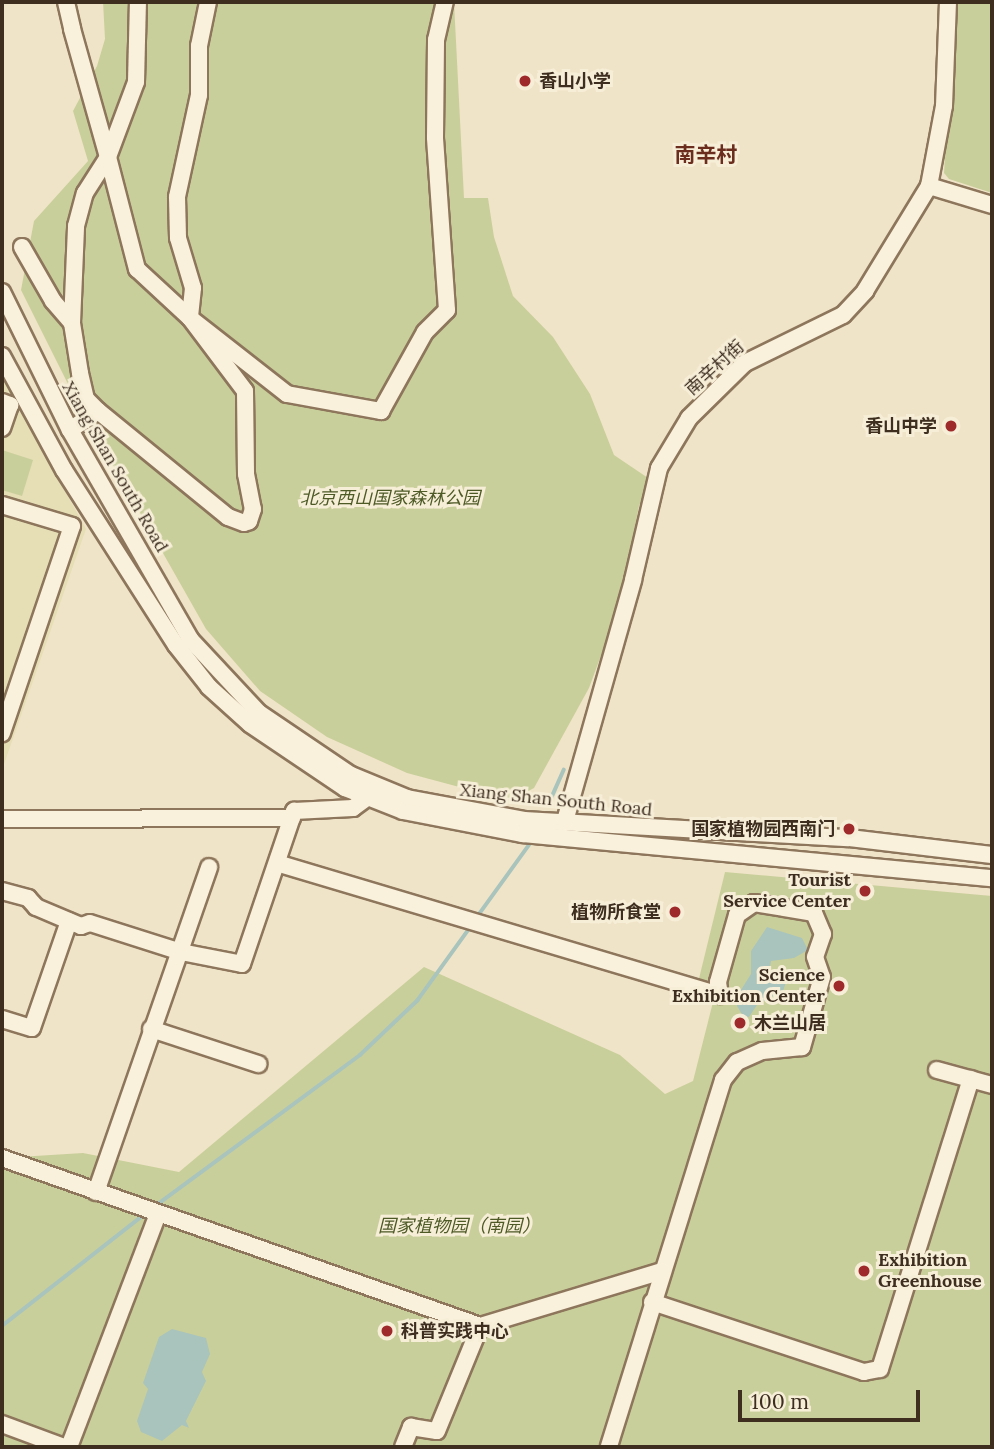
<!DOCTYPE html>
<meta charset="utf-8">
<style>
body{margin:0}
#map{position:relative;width:994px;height:1449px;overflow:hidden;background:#f0e4c8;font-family:Lora,"Noto Sans SC",serif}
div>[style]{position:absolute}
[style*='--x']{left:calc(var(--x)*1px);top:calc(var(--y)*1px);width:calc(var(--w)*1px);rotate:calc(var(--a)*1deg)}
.farmland>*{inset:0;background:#e6deb5}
.green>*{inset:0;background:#c9cf9b}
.water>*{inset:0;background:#a9c4bc}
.stream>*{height:3.5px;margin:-1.75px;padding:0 1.75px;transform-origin:1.75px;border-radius:1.75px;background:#a9c4bc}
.roads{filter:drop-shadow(2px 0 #8d765c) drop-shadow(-2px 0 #8d765c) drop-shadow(0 2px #8d765c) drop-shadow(0 -2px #8d765c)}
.minor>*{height:16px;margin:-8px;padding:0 8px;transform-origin:8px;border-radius:8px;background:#faf1dc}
.dots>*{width:19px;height:19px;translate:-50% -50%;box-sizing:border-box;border:4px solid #f7eed8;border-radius:50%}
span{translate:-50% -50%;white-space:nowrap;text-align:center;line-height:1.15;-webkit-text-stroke:6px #f7eed8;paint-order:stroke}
.poi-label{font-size:18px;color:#3d2e20;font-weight:700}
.left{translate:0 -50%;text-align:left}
.right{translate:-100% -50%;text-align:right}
.street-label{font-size:18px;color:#3d2e20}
.park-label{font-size:18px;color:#4d5a26;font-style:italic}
.quarter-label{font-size:21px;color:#6b2e1e;font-weight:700}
.frame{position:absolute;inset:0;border:4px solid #3d2e20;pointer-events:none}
.scale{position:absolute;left:738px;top:1390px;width:182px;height:32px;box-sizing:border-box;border:4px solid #3d2e20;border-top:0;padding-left:9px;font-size:21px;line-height:24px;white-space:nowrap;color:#3d2e20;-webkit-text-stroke:5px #f7eed8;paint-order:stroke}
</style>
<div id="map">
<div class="farmland">
<div style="clip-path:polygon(2px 377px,86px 529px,2px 770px)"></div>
</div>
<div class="green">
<div style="clip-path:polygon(103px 2px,454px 2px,464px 198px,488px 198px,494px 237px,513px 296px,553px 337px,590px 394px,614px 455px,651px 480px,639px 506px,619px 607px,589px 688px,534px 788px,519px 796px,504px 799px,407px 773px,327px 737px,260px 691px,206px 629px,75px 398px,21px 290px,34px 221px,88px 161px,73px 111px,97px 66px,105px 39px)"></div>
<div style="clip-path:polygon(955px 2px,992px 2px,992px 193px,949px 179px,944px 173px)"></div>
<div style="clip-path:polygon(2px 450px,33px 460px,22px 496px,2px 490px)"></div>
<div style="clip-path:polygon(725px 872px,992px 896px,992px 1447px,2px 1447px,2px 1158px,83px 1153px,179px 1172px,424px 967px,620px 1055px,665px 1094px,693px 1081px,713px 1002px,695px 995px)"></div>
</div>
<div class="water">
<div style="clip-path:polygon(767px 927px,802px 938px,808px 950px,794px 958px,771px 961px,769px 972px,786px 982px,783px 991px,757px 1005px,749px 1017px,743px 1016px,737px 1006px,739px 993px,751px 974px,751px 951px)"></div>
<div style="clip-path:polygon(172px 1329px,206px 1338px,210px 1354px,202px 1372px,206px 1381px,186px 1421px,189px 1428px,182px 1425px,162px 1441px,141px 1432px,137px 1421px,148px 1389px,143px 1383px,159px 1337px)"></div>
</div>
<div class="stream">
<div style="--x:549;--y:803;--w:36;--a:-66"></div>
<div style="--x:477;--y:917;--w:89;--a:-54.2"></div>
<div style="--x:154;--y:1207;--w:256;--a:-36.4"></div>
<div style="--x:360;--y:1055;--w:79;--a:-43.5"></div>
<div style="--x:417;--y:1001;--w:92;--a:-54.2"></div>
<div style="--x:2;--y:1326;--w:182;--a:-38.1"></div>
</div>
<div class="roads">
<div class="minor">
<div style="--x:66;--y:2;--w:28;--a:77"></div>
<div style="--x:72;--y:29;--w:133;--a:74.3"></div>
<div style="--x:108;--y:157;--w:116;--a:75.5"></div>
<div style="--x:137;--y:269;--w:72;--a:42.8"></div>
<div style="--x:190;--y:318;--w:91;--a:53"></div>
<div style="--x:245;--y:391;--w:83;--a:89.3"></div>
<div style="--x:246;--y:474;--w:36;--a:79"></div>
<div style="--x:253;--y:509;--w:13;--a:108"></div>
<div style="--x:249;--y:521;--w:5;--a:158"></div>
<div style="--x:244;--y:523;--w:17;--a:-159"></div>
<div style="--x:228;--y:517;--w:168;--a:-140.8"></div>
<div style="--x:98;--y:411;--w:17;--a:-135"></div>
<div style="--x:86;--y:399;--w:27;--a:-103"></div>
<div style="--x:80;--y:373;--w:51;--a:-99.1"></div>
<div style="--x:72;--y:323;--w:97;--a:-87.6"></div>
<div style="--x:76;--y:226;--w:34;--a:-75"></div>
<div style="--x:85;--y:193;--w:43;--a:-57.4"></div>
<div style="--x:108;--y:157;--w:80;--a:-69.5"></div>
<div style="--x:136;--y:82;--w:80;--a:-88.6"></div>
<div style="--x:208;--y:2;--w:45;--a:101.6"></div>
<div style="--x:199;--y:46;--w:49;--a:90"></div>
<div style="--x:199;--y:95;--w:104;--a:102.2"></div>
<div style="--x:177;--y:197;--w:41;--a:88.6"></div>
<div style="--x:178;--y:238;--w:52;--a:73.3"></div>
<div style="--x:193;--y:288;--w:30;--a:96"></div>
<div style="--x:190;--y:318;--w:123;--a:38.1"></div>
<div style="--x:287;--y:394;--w:96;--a:10.3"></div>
<div style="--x:381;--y:411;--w:90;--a:-60.9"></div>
<div style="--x:425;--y:332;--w:31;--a:-45"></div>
<div style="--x:447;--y:310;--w:173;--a:-94"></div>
<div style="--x:435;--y:137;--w:97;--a:-89.4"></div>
<div style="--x:436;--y:40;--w:39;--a:-77"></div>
<div style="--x:929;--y:186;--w:66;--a:16.8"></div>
<div style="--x:22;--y:247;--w:62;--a:60.1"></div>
<div style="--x:53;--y:301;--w:29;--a:49"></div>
<div style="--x:2;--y:292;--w:154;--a:63.8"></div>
<div style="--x:70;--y:430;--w:241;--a:60.1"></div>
<div style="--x:190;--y:639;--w:101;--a:47"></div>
<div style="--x:259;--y:713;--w:111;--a:34"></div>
<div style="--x:351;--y:775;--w:61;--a:22.3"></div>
<div style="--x:407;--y:798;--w:119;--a:10.6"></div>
<div style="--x:524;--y:820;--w:325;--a:3.2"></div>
<div style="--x:849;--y:838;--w:144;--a:6.8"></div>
<div style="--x:2;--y:356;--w:130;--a:61.5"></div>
<div style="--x:64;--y:470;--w:208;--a:57.4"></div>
<div style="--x:176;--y:645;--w:53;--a:51.8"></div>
<div style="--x:209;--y:687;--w:55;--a:42.1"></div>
<div style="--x:250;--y:724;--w:115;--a:34"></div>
<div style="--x:345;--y:788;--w:62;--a:21.6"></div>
<div style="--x:403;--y:811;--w:122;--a:10.9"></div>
<div style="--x:523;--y:834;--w:471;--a:5.4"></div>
<div style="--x:2;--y:402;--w:9;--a:21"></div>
<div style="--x:10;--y:405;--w:24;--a:109"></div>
<div style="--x:70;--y:430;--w:34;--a:-34"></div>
<div style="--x:2;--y:505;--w:73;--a:16.7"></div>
<div style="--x:72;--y:526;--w:219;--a:108.7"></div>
<div style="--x:2;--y:819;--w:290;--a:-0.2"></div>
<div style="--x:565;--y:821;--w:250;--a:-74.2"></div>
<div style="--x:633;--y:580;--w:115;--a:-76.9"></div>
<div style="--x:659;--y:468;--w:58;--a:-59"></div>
<div style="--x:689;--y:418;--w:78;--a:-44.5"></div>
<div style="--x:745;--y:363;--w:109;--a:-26.1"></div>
<div style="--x:843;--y:315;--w:33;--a:-47"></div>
<div style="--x:865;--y:291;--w:123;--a:-58.6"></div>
<div style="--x:929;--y:186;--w:81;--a:-79.4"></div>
<div style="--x:944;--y:106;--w:104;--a:-87.8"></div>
<div style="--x:280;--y:864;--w:459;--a:16.6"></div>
<div style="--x:720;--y:995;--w:13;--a:-99"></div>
<div style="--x:718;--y:982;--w:70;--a:-74.2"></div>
<div style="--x:737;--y:915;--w:21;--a:-35"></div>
<div style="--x:754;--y:903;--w:61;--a:9.5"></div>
<div style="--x:814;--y:913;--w:23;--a:67"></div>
<div style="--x:823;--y:934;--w:24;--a:109"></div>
<div style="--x:815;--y:957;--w:21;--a:71"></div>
<div style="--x:822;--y:977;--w:73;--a:105.9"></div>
<div style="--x:802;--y:1047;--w:40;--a:174.3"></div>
<div style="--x:762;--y:1051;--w:27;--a:156"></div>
<div style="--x:737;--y:1062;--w:23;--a:128"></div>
<div style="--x:723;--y:1080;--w:384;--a:107.3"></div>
<div style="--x:2;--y:891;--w:27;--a:15"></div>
<div style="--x:28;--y:898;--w:12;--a:48"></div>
<div style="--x:36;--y:907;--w:49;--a:22.9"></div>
<div style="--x:81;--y:926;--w:9;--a:-18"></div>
<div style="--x:90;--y:923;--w:96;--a:17.7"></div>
<div style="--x:181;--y:952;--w:62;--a:11.1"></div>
<div style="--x:242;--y:964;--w:162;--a:-71.2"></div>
<div style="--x:294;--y:811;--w:59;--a:-2.9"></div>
<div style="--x:353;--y:808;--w:19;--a:-36"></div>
<div style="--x:2;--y:1019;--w:31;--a:17"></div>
<div style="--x:32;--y:1028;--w:113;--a:-70.9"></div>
<div style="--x:151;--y:1029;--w:113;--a:18.1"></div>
<div style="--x:937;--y:1070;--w:57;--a:15.3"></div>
<div style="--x:2;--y:1158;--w:507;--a:19.36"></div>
<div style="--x:96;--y:1192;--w:344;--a:-70.8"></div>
<div style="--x:652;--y:1302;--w:223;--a:18.3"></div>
<div style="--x:864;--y:1372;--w:16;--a:-11"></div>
<div style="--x:880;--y:1369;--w:304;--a:-72.6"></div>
<div style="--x:2;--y:1424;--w:66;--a:20.4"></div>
<div style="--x:69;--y:1447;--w:249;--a:-69.1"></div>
<div style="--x:403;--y:1447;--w:22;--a:-68"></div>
<div style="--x:411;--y:1427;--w:26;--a:9"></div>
<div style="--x:437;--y:1431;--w:113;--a:-67.7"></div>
<div style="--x:480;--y:1326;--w:190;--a:-16.8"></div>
</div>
</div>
<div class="dots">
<div style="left:525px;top:81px;background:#9e2a2b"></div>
<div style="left:951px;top:426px;background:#9e2a2b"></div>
<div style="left:849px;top:829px;background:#9e2a2b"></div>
<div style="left:865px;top:891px;background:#9e2a2b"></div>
<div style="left:675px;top:912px;background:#9e2a2b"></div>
<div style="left:839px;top:986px;background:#9e2a2b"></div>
<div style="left:740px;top:1023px;background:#9e2a2b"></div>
<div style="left:864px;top:1271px;background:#9e2a2b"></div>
<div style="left:387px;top:1331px;background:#9e2a2b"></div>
</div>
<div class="poi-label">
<span class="left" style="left:539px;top:81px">香山小学</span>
<span class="right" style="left:937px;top:426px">香山中学</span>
<span class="right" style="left:835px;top:829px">国家植物园西南门</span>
<span class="right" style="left:851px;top:891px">Tourist<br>Service Center</span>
<span class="right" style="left:661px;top:912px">植物所食堂</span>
<span class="right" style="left:825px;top:986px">Science<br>Exhibition Center</span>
<span class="left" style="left:754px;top:1023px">木兰山居</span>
<span class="left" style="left:878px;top:1271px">Exhibition<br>Greenhouse</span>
<span class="left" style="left:401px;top:1331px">科普实践中心</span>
</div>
<div class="street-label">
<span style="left:715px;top:368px;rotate:-42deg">南辛村街</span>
<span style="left:115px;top:467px;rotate:60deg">Xiang Shan South Road</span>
<span style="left:556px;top:800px;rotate:6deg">Xiang Shan South Road</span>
</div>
<div class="park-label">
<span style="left:390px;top:498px">北京西山国家森林公园</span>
<span style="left:459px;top:1226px">国家植物园（南园）</span>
</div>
<div class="quarter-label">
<span style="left:706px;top:155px">南辛村</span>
</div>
<div class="frame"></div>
<div class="scale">100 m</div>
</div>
